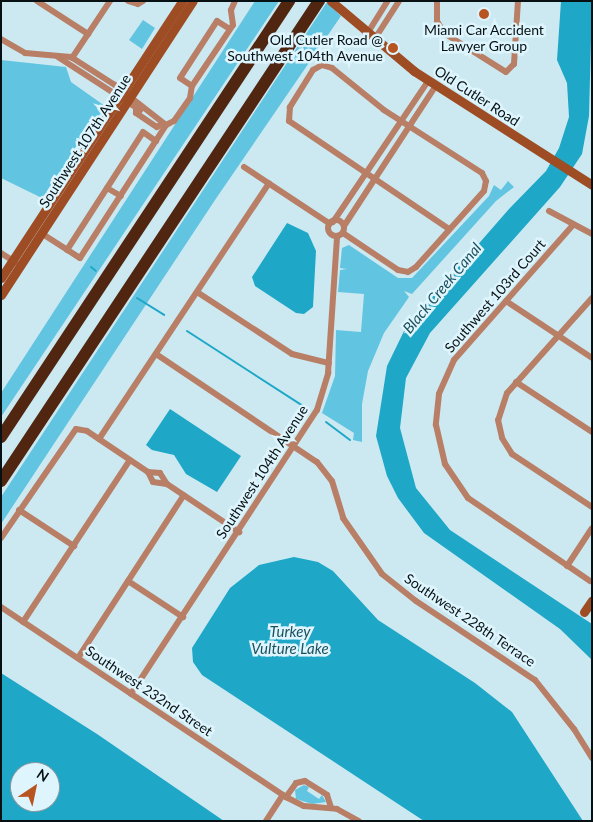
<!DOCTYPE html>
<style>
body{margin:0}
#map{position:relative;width:593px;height:822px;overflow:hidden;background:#cce9f2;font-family:Lato,sans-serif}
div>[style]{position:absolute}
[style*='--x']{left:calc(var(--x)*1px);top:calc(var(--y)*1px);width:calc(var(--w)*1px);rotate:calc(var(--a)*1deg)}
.green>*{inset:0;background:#61c4e0}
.water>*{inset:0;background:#1ea7c7}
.stream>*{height:2px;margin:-1px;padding:0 1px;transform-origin:1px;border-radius:1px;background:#1ea7c7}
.street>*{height:6px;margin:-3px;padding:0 3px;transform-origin:3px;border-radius:3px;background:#b87f66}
.street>.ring{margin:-3px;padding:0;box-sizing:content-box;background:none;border:6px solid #b87f66;border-radius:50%}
.secondary>*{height:9px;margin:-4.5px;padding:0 4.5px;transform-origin:4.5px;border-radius:4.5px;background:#9d4c24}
.highway>*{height:12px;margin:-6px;padding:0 6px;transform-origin:6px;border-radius:6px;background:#502611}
.dots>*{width:14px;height:14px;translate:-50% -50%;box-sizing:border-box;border:2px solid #def5fd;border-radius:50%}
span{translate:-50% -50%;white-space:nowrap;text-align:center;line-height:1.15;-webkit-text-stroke:5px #def5fd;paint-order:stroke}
.poi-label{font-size:14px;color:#071114}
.right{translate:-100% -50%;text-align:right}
.street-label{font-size:14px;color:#071114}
.water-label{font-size:15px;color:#1c505d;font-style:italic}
.frame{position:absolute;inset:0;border:2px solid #071114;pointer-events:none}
.north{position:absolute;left:10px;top:762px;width:50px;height:50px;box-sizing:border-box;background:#def5fd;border:1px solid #889aa0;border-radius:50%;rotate:34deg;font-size:14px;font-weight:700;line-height:20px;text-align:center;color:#071114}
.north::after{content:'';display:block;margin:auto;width:18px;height:22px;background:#b8541f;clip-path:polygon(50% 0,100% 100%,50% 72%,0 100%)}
</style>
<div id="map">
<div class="green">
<div style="clip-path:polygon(255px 1px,279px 1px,1px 417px,1px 393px)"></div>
<div style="clip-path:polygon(327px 2px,341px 16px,215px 200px,1px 524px,1px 497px)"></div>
<div style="clip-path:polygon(143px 20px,155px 28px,142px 49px,129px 40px)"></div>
<div style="clip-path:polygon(1px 60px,66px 67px,71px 82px,105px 106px,51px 195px,44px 199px,1px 178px)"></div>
<div style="clip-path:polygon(508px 181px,514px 187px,496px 201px,412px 294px,404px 291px,409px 297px,384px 333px,368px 371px,362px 404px,362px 442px,353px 440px,354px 433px,322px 413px,335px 376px,336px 330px,361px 332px,364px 294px,338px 292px,340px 270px,347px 269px,340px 268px,342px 248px,349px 245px,398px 278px,412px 278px,489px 196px,494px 185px,501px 190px)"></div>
<div style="clip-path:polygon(304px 785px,309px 787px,307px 791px,319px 799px,322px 795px,326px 802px,312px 804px,296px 799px,295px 790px)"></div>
</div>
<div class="water">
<div style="clip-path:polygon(561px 1px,592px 1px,589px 116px,582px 154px,560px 187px,430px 333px,406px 378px,400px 428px,416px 488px,450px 530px,592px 624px,592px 660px,560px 629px,424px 533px,398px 498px,387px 476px,376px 436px,387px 366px,406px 327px,509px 209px,546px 171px,559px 148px,569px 117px,567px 83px,557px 60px)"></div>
<div style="clip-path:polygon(287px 223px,308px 233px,316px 251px,313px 307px,304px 314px,296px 313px,255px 286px,252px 277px)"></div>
<div style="clip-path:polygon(170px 409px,241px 456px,217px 492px,186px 474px,174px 455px,152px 450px,146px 445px)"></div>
<div style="clip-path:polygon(294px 557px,318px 562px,333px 571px,378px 620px,475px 683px,512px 712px,583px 821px,424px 821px,202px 675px,193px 662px,192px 648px,230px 588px,259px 565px)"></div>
<div style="clip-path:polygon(evenodd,1px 673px,97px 734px,224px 821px,1px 821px,1px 673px,20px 772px,50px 772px,50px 802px,20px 802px,20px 772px)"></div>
</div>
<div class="stream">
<div style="--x:91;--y:267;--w:6;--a:39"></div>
<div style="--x:137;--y:298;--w:32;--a:32"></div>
<div style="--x:187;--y:331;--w:138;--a:32.9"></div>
<div style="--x:326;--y:422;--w:30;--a:37"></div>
</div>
<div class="street">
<div style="--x:37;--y:1;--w:61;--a:32.9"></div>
<div style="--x:128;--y:1;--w:10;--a:17"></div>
<div style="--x:138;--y:4;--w:6;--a:-31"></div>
<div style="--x:437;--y:1;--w:20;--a:90"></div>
<div style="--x:437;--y:21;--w:14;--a:60"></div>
<div style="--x:444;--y:33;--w:73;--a:32.2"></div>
<div style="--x:506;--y:72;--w:11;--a:-45"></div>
<div style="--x:514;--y:64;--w:63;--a:-86.4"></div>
<div style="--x:367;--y:34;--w:39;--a:-58"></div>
<div style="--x:1;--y:39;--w:28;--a:30"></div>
<div style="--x:25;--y:53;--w:46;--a:5"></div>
<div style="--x:71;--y:57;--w:52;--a:32.5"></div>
<div style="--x:115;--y:85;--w:65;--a:38.1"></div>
<div style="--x:374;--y:40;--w:46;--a:-57.3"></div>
<div style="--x:58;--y:57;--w:98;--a:32.9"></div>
<div style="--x:72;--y:58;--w:69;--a:-56.3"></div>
<div style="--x:192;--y:86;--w:14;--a:-146"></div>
<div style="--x:180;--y:78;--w:68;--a:-57"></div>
<div style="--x:217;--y:21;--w:15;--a:32"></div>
<div style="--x:136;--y:107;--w:6;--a:90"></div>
<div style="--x:136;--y:113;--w:25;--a:34"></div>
<div style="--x:157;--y:127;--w:7;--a:-34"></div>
<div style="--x:244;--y:167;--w:103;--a:33.5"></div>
<div style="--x:107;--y:188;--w:16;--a:30"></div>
<div style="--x:549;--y:211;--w:49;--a:28.1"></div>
<div class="ring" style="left:328px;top:220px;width:10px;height:10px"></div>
<div style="--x:333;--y:222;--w:170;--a:-56"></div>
<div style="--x:573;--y:225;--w:180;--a:131.4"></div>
<div style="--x:454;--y:360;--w:37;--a:114"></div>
<div style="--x:439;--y:394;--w:31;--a:96"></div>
<div style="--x:436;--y:425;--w:40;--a:77"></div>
<div style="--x:445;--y:464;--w:41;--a:55.9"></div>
<div style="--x:468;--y:498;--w:148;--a:34.2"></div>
<div style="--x:344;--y:226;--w:166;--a:-56.8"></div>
<div style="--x:41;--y:233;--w:46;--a:32.7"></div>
<div style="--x:80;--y:258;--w:158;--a:-57.1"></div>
<div style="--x:166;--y:125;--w:9;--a:-27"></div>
<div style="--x:174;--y:121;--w:28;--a:-55"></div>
<div style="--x:190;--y:98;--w:12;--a:-81"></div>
<div style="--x:192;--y:86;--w:73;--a:-56.1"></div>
<div style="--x:233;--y:25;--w:15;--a:-98"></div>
<div style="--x:231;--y:10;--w:10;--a:-66"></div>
<div style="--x:343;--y:233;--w:66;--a:33.9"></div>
<div style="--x:398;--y:270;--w:10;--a:11"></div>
<div style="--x:408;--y:272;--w:9;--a:-32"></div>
<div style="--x:416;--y:267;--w:102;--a:-48.2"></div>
<div style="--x:484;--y:191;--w:10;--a:-79"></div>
<div style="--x:486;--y:181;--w:9;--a:-117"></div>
<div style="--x:482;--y:173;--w:117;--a:-147.3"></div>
<div style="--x:384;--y:110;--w:67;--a:-141.1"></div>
<div style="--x:332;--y:68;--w:10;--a:-163"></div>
<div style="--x:322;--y:65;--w:10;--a:151"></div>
<div style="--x:313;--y:70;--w:44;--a:121.9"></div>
<div style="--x:290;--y:107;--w:14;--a:94"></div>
<div style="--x:289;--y:121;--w:193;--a:34"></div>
<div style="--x:67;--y:250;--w:140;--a:-57.2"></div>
<div style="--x:143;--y:132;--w:16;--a:35"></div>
<div style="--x:1;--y:253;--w:17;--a:33"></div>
<div style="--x:197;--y:292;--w:113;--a:33.1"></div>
<div style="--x:292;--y:354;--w:38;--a:14"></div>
<div style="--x:592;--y:298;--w:127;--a:131.8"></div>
<div style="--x:507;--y:393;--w:28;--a:108"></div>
<div style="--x:498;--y:420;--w:18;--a:77"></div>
<div style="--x:502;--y:438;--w:19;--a:58"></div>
<div style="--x:512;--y:454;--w:96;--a:33.5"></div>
<div style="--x:506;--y:301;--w:103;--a:33.5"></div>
<div style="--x:156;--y:354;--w:194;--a:33.9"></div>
<div style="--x:317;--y:462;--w:24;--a:52"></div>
<div style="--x:332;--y:481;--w:39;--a:73"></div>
<div style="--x:343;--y:518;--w:68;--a:55.1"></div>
<div style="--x:382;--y:574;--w:43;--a:38.5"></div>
<div style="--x:416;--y:601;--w:143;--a:33.6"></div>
<div style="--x:535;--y:680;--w:63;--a:51.5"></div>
<div style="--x:574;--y:729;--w:34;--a:58"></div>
<div style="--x:516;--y:382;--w:91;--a:33.3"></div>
<div style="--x:99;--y:439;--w:307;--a:-56.4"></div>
<div style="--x:148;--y:472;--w:11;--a:63"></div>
<div style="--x:153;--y:482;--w:14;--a:8"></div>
<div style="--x:167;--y:484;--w:87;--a:33.7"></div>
<div style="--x:19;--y:510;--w:66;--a:33.2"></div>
<div style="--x:1;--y:538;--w:132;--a:-55.5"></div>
<div style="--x:76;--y:429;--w:11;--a:10"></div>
<div style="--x:87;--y:431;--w:73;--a:33.9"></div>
<div style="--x:148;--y:472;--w:12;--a:5"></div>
<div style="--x:160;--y:473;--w:13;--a:58"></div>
<div style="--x:567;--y:566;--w:45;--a:-56.7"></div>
<div style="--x:128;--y:581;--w:66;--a:33.2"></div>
<div style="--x:1;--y:607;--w:343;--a:33.7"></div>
<div style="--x:286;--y:797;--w:20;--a:27"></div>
<div style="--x:304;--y:806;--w:33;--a:5"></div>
<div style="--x:337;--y:809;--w:25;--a:29"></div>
<div style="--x:23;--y:622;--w:194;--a:-56.6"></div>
<div style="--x:78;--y:658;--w:194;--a:-57"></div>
<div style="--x:131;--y:694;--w:339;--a:-56.8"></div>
<div style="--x:317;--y:410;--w:39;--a:-73"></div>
<div style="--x:328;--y:373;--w:137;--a:-86.2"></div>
<div style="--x:286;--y:797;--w:17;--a:-54"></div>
<div style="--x:296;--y:783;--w:9;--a:-13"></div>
<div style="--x:305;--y:781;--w:26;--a:32"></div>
<div style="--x:327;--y:795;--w:13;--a:72"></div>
<div style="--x:266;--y:821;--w:31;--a:-57"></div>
</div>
<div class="secondary">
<div style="--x:331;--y:1;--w:109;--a:40.1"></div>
<div style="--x:414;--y:71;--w:211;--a:32.6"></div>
<div style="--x:1;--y:278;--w:331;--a:-56.8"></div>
<div style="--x:1;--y:295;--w:351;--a:-56.9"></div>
<div style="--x:584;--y:612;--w:14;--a:-56"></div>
</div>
<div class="highway">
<div style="--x:1;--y:437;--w:523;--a:-56.55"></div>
<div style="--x:1;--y:481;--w:576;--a:-56.48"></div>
</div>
<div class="dots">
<div style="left:484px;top:14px;background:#b8541f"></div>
<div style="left:393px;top:48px;background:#b8541f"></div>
</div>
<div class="poi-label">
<span style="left:484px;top:38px">Miami Car Accident<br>Lawyer Group</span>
<span class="right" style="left:383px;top:48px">Old Cutler Road @<br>Southwest 104th Avenue</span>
</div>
<div class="street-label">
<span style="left:477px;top:96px;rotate:33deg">Old Cutler Road</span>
<span style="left:85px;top:141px;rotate:-57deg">Southwest 107th Avenue</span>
<span style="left:495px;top:296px;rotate:-49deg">Southwest 103rd Court</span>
<span style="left:262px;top:472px;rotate:-57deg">Southwest 104th Avenue</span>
<span style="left:470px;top:620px;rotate:34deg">Southwest 228th Terrace</span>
<span style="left:149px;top:691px;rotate:34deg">Southwest 232nd Street</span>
</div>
<div class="water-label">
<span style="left:442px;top:288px;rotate:-50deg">Black Creek Canal</span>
<span style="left:290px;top:640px">Turkey<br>Vulture Lake</span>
</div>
<div class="frame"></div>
<div class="north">N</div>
</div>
